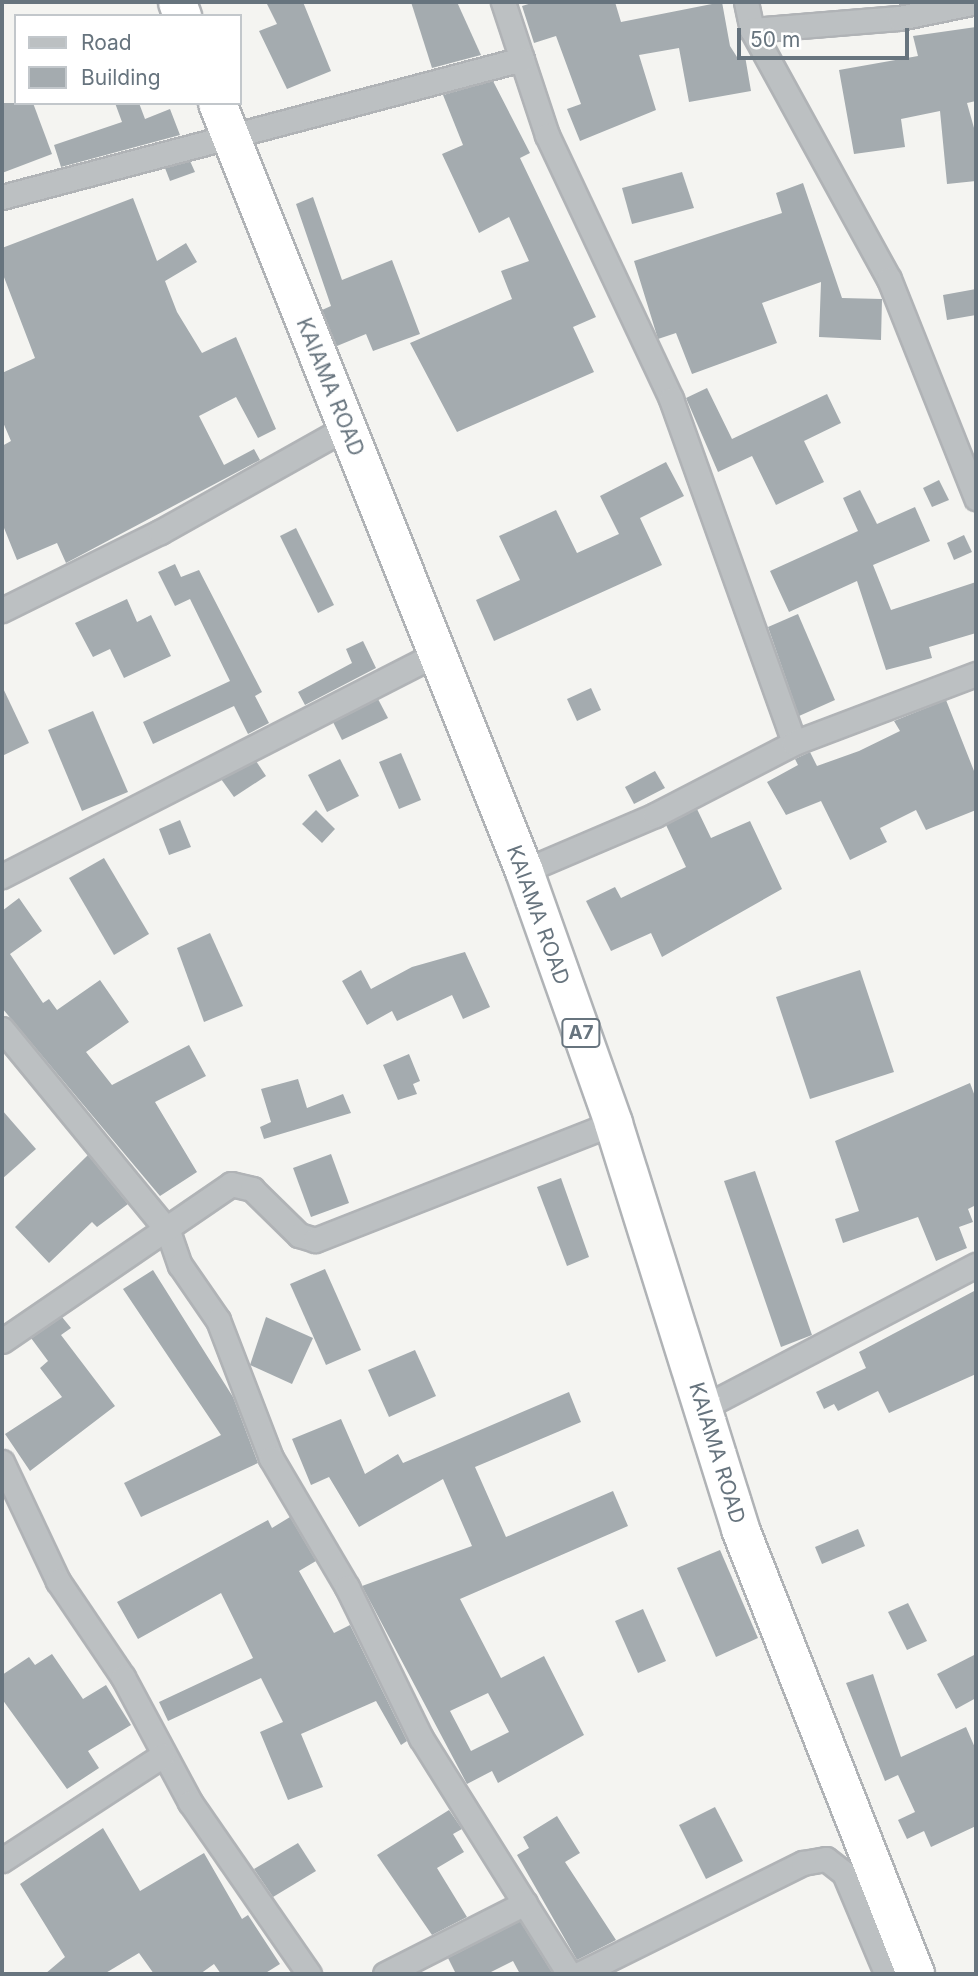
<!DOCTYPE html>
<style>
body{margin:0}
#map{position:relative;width:978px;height:1976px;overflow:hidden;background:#f4f4f1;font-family:Inter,sans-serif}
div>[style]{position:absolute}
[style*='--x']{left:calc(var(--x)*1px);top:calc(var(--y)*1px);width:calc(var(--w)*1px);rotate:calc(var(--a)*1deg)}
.building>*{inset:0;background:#a4abaf}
.roads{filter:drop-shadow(2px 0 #b0b3b6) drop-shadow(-2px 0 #b0b3b6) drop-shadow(0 2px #b0b3b6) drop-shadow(0 -2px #b0b3b6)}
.minor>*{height:23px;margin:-11.5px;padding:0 11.5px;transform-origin:11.5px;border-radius:11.5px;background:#bcc0c2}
.trunk>*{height:37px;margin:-18.5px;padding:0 18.5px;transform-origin:18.5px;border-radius:18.5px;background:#fff}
span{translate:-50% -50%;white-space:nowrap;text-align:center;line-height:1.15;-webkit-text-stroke:7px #fff;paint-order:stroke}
.shield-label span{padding:2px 5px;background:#fff;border:2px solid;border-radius:5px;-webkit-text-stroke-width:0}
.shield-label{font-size:19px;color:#67747e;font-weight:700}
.street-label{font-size:21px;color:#67747e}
.frame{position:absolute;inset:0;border:4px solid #67747e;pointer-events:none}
.legend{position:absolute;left:14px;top:14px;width:228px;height:91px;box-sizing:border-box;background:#fff;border:2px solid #c2c7cb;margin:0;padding:9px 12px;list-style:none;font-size:21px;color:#67747e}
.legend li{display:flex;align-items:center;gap:14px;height:35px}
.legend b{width:35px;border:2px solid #c2c7cb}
.scale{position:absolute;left:737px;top:28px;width:172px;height:32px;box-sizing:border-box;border:4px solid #67747e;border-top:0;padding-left:9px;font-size:21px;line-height:24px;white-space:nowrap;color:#67747e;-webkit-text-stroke:5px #fff;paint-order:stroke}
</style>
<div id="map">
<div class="building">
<div style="clip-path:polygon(266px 2px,303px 2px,331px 71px,287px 89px,259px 31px,277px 24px)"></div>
<div style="clip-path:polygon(411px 2px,457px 2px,481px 55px,432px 68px)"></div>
<div style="clip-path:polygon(535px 2px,615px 2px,621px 22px,722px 2px,730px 46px,737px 57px,745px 56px,751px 91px,689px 102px,679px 48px,639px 55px,656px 110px,580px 141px,567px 109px,581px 104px,556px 36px,534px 43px,522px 6px)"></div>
<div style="clip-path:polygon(976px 27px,976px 101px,967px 103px,976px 135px,976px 181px,947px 184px,940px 111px,901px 119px,905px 147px,854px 154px,839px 70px,918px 56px,913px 36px)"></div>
<div style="clip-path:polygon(493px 81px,530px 153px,520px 158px,596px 317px,573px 327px,594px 372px,457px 432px,410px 343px,512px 299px,501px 271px,529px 261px,509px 217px,479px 233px,442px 154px,463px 145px,443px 95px)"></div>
<div style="clip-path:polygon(2px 103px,33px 103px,52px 154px,2px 173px)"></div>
<div style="clip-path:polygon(115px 103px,139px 103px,145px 119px,170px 109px,180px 135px,61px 167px,54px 145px,122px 122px)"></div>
<div style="clip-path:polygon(190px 161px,195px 172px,170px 181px,165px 168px)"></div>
<div style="clip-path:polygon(682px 172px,694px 208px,632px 224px,622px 188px)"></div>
<div style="clip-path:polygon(803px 183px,842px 298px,882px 299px,881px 340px,819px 337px,821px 282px,762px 303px,777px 343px,692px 374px,676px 333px,658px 339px,634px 261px,782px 213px,776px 193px)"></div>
<div style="clip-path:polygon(313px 197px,342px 280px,392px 260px,420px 334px,373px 351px,366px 334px,337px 346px,322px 310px,331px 306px,296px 204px)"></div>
<div style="clip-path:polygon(133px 198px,157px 261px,186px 243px,197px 262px,165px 281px,177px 312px,202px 353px,236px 337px,276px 429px,258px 438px,236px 397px,199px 416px,224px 465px,254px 449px,260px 460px,66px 563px,57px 543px,17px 560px,2px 523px,2px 446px,11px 441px,2px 420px,2px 373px,35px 358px,2px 272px,2px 248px)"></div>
<div style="clip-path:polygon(976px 289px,976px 315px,947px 320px,943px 295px)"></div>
<div style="clip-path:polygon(707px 388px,732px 439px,827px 394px,841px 423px,804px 441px,824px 482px,776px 505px,752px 456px,718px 472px,686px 398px)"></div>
<div style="clip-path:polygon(666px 462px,684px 496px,640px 518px,662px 565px,494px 641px,476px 600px,520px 580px,499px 536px,556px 510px,577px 553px,619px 534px,600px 496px)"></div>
<div style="clip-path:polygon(939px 480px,949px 500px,932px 507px,923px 488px)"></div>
<div style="clip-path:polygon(860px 490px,877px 524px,915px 507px,930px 541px,873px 565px,891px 610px,976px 582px,976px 633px,929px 647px,932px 658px,886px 670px,857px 581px,789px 612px,770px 571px,858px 531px,843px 498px)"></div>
<div style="clip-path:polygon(296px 528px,334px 605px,318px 613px,280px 536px)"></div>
<div style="clip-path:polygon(964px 535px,972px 552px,954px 560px,947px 543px)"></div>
<div style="clip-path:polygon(175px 564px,181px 577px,199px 570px,262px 692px,255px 696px,269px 723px,248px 734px,234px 706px,153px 744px,143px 722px,230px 681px,190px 599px,175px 606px,158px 572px)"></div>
<div style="clip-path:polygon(127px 599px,137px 622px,151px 615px,171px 656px,124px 678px,110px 649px,93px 657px,75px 623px)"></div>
<div style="clip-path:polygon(798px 614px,835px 700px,799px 716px,768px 627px)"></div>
<div style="clip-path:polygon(363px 641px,376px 668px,305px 705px,298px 692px,352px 663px,346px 649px)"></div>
<div style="clip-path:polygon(2px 686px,29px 743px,2px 756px)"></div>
<div style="clip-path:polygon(591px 688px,601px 710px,577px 721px,567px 699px)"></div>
<div style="clip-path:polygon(378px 699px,388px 718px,342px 740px,333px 722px)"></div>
<div style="clip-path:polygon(946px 700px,976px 776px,976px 810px,926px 830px,916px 810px,880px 828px,887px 842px,850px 860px,821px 801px,786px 815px,767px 782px,798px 765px,795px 759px,810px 752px,817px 766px,859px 751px,900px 731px,894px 721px)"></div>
<div style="clip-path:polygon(93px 711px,128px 792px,82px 811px,48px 730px)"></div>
<div style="clip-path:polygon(401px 753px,421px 800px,399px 809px,379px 762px)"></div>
<div style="clip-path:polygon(340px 759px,359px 796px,327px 812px,308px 775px)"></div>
<div style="clip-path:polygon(256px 761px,266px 776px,234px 797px,221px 779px)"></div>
<div style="clip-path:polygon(655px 771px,665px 788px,634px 804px,625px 787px)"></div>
<div style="clip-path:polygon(697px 809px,711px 838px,750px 821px,782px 889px,662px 957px,651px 933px,611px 951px,586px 901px,615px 887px,621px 898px,686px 867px,666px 825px)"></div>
<div style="clip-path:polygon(316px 810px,335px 829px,322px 843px,302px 824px)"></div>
<div style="clip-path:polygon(180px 820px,191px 847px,169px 855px,159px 829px)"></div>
<div style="clip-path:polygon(104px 858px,149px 934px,114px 955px,69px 878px)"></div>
<div style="clip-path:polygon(19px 898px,42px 931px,10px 954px,43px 1003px,49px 999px,57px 1010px,100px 980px,129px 1022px,86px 1052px,112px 1085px,189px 1045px,206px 1076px,155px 1102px,197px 1172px,160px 1196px,2px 1008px,2px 911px)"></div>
<div style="clip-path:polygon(210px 933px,243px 1006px,204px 1022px,177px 948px)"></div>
<div style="clip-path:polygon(465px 952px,490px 1007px,463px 1019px,452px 995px,397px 1021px,392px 1011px,367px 1025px,342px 981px,361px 970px,371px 989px,412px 967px)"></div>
<div style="clip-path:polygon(860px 970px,894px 1072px,810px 1099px,776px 997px)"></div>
<div style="clip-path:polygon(409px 1054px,420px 1081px,413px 1084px,417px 1094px,398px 1100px,383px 1065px)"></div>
<div style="clip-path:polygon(298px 1079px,307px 1108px,343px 1094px,351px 1113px,264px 1139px,260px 1127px,271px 1122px,261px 1089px)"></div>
<div style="clip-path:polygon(970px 1083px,976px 1099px,976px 1205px,968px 1209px,973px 1222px,959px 1227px,967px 1248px,936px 1261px,918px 1217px,843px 1243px,835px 1219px,859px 1211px,835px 1141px)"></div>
<div style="clip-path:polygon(2px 1110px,36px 1149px,2px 1179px)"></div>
<div style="clip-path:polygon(331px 1154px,349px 1203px,311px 1217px,293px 1168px)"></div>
<div style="clip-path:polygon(88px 1155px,128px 1204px,97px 1227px,92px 1222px,49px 1263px,15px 1227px)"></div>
<div style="clip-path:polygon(755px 1171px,812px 1335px,781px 1347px,724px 1181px)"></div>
<div style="clip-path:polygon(561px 1178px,589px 1257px,567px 1266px,537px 1187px)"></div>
<div style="clip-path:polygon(325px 1269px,361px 1350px,326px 1365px,290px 1284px)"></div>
<div style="clip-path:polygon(153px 1270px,233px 1397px,258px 1463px,141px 1517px,124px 1483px,221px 1435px,123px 1289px)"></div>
<div style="clip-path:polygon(976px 1290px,976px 1374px,889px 1413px,878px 1391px,838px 1411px,834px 1404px,824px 1409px,816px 1392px,866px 1368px,859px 1352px)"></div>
<div style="clip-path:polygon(62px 1317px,71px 1328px,61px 1335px,115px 1406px,30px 1471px,5px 1434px,62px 1397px,40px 1368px,48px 1361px,31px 1338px)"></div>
<div style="clip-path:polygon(266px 1317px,313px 1338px,292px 1384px,250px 1365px)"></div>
<div style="clip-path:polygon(415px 1350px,436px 1396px,389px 1417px,368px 1370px)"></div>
<div style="clip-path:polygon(evenodd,569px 1392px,581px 1422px,475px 1467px,506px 1537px,613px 1491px,628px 1526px,460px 1599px,501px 1678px,544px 1656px,584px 1735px,498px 1783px,492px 1771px,467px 1784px,362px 1586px,472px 1546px,443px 1479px,359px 1527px,329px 1477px,311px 1485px,292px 1439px,341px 1419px,365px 1474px,398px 1454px,403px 1463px,569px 1392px,488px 1693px,509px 1732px,471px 1751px,450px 1711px,488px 1693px)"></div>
<div style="clip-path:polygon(290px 1517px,316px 1561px,299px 1571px,334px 1633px,350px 1625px,407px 1741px,401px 1745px,376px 1701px,301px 1734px,323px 1787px,288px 1800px,260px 1732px,283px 1722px,261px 1678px,168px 1721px,159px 1702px,253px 1658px,221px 1593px,138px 1639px,117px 1602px,268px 1520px,272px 1528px)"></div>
<div style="clip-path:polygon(858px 1529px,865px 1546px,822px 1564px,815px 1547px)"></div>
<div style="clip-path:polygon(720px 1550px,758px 1638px,716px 1657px,677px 1568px)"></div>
<div style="clip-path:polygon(908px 1603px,927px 1641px,907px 1650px,888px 1612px)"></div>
<div style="clip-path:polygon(643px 1609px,666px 1661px,638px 1673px,615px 1621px)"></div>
<div style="clip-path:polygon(52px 1654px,83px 1699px,106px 1685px,131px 1725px,88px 1751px,99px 1768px,67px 1789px,2px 1699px,2px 1675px,29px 1657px,35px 1665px)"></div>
<div style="clip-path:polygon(976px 1654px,976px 1698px,956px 1709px,937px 1674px)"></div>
<div style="clip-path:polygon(873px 1674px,901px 1757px,966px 1727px,976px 1750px,976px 1826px,931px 1847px,924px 1831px,907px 1839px,898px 1820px,915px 1812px,898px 1775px,885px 1781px,846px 1683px)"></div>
<div style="clip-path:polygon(715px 1807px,743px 1861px,706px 1879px,679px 1825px)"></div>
<div style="clip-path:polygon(449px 1810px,462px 1829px,453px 1834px,464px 1852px,437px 1868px,467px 1917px,432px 1935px,377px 1855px)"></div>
<div style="clip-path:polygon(557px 1816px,580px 1853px,565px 1862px,616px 1940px,577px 1960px,517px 1855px,529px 1848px,523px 1837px)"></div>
<div style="clip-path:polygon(103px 1828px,140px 1891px,204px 1853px,242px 1919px,248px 1915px,280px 1964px,264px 1974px,221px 1974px,214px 1964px,200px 1974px,154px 1974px,139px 1953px,104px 1974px,45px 1974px,65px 1957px,20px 1884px)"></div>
<div style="clip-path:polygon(298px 1843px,316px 1871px,273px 1897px,254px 1869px)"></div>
<div style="clip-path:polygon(520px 1921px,553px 1974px,520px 1974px,513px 1961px,487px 1974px,456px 1974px,448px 1958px)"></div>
</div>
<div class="roads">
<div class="minor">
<div style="--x:503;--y:2;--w:140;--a:71.7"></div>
<div style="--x:547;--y:135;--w:292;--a:64.8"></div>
<div style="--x:671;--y:399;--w:365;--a:70.3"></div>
<div style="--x:746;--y:2;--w:29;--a:78"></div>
<div style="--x:752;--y:30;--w:284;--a:61.2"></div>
<div style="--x:889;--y:279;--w:236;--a:68.3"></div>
<div style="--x:752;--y:30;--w:147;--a:-4.7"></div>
<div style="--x:899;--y:18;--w:79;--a:-11.7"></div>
<div style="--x:2;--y:197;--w:538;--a:-14.86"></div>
<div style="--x:2;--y:610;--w:176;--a:-26.3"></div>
<div style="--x:160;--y:532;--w:214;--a:-29.3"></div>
<div style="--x:524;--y:871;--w:142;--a:-23.1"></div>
<div style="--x:655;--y:815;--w:157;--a:-27.4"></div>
<div style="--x:794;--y:743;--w:195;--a:-20.8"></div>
<div style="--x:2;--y:876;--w:489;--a:-27.1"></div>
<div style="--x:2;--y:1029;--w:261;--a:50.6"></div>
<div style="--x:168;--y:1231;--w:36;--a:71"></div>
<div style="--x:180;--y:1265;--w:67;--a:55.4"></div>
<div style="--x:218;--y:1320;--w:148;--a:69"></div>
<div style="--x:271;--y:1458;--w:150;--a:59.5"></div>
<div style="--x:347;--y:1587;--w:168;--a:63.9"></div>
<div style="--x:421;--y:1738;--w:279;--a:57.9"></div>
<div style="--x:2;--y:1341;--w:278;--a:-34.4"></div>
<div style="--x:231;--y:1184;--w:22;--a:13"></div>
<div style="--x:252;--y:1189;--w:66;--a:44.4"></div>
<div style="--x:299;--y:1235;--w:17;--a:17"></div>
<div style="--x:315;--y:1240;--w:320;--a:-21.4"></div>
<div style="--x:704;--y:1407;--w:307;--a:-27.6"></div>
<div style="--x:2;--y:1462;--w:132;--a:64.8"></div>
<div style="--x:58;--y:1581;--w:116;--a:55.9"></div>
<div style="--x:123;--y:1677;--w:142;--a:61.8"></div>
<div style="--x:190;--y:1802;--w:209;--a:55.3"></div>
<div style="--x:2;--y:1860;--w:192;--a:-33.1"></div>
<div style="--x:385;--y:1974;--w:157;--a:-26.9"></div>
<div style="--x:579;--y:1974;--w:250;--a:-26.4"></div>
<div style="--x:803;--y:1863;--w:23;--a:-10"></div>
<div style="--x:826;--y:1859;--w:23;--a:38"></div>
<div style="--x:844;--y:1873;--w:105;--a:67.1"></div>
</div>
<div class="trunk">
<div style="--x:177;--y:2;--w:15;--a:70"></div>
<div style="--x:217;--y:103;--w:827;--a:68.21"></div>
<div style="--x:524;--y:871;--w:267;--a:70.5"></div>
<div style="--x:613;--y:1123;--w:425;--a:72.6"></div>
<div style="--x:740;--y:1529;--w:478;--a:68.5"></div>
</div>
</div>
<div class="shield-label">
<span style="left:581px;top:1033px">A7</span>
</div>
<div class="street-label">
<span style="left:330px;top:387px;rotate:68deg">KAIAMA ROAD</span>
<span style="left:538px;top:915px;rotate:70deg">KAIAMA ROAD</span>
<span style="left:717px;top:1453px;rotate:73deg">KAIAMA ROAD</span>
</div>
<div class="frame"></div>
<ul class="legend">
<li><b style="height:9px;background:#bcc0c2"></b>Road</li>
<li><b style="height:19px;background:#a4abaf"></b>Building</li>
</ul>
<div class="scale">50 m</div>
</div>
